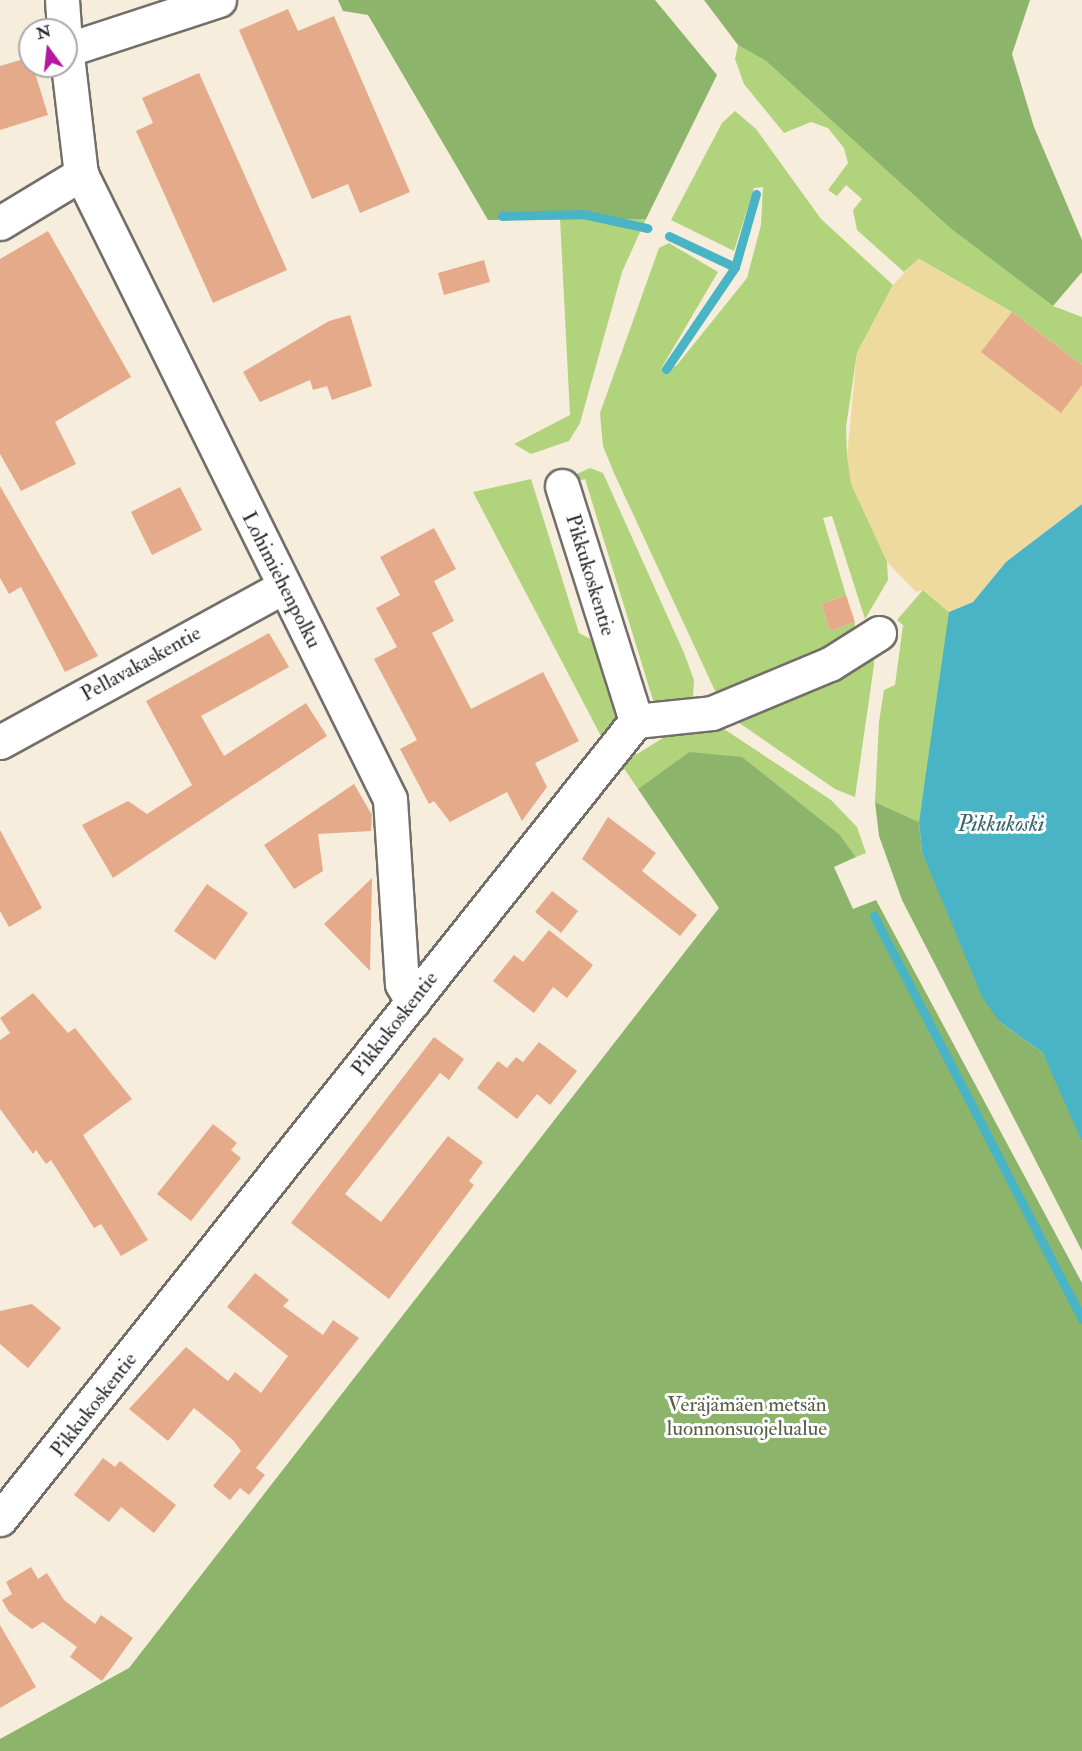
<!DOCTYPE html>
<meta charset="utf-8">
<style>
body{margin:0}
#map{position:relative;width:1082px;height:1751px;overflow:hidden;background:#f7eddc;font-family:"IM FELL Double Pica",serif}
div>[style]{position:absolute}
[style*='--x']{left:calc(var(--x)*1px);top:calc(var(--y)*1px);width:calc(var(--w)*1px);rotate:calc(var(--a)*1deg)}
.green>*{inset:0;background:#b0d37b}
.forest>*{inset:0;background:#8cb56b}
.sand>*{inset:0;background:#eeda9e}
.water>*{inset:0;background:#4ab4c7}
.stream>*{height:9px;margin:-4.5px;padding:0 4.5px;transform-origin:4.5px;border-radius:4.5px;background:#4ab4c7}
.building>*{inset:0;background:#e5aa8a}
.roads{filter:drop-shadow(2px 0 #726f69) drop-shadow(-2px 0 #726f69) drop-shadow(0 2px #726f69) drop-shadow(0 -2px #726f69)}
.minor>*{height:33px;margin:-16.5px;padding:0 16.5px;transform-origin:16.5px;border-radius:16.5px;background:#fff}
span{translate:-50% -50%;white-space:nowrap;text-align:center;line-height:1.15;-webkit-text-stroke:6px #fff;paint-order:stroke}
.street-label{font-size:21px;color:#2b2b2b}
.park-label{font-size:21px;color:#535d43}
.water-label{font-size:22px;color:#376269;font-style:italic}
.north{position:absolute;left:18px;top:18px;width:60px;height:60px;box-sizing:border-box;background:#fff;border:2px solid #aaa;border-radius:50%;rotate:345deg;font-size:16px;font-weight:700;line-height:24px;text-align:center;color:#2b2b2b}
.north::after{content:'';display:block;margin:auto;width:21px;height:27px;background:#b5179e;clip-path:polygon(50% 0,100% 100%,50% 72%,0 100%)}
</style>
<div id="map">
<div class="green">
<div style="clip-path:polygon(738px 45px,766px 61px,950px 228px,1053px 306px,1082px 317px,1082px 365px,1012px 312px,919px 259px,904px 272px,857px 230px,853px 210px,862px 199px,846px 185px,837px 196px,828px 190px,848px 163px,844px 148px,828px 128px,811px 122px,784px 133px,744px 84px,735px 59px)"></div>
<div style="clip-path:polygon(735px 111px,756px 129px,821px 219px,893px 285px,857px 353px,846px 427px,847px 456px,887px 562px,888px 580px,865px 619px,832px 516px,823px 518px,846px 595px,821px 604px,830px 631px,855px 622px,854px 634px,844px 644px,717px 695px,614px 473px,603px 446px,600px 413px,659px 248px,669px 243px,718px 272px,662px 367px,664px 373px,677px 365px,747px 278px,761px 225px,763px 187px,754px 188px,734px 251px,671px 220px,722px 123px)"></div>
<div style="clip-path:polygon(560px 218px,646px 219px,622px 272px,580px 423px,569px 441px,531px 454px,514px 444px,570px 415px)"></div>
<div style="clip-path:polygon(590px 468px,603px 473px,684px 653px,694px 680px,693px 697px,686px 703px,657px 713px,585px 479px,569px 484px,568px 478px)"></div>
<div style="clip-path:polygon(531px 479px,579px 633px,592px 640px,616px 719px,602px 738px,473px 492px)"></div>
<div style="clip-path:polygon(923px 590px,949px 612px,949px 632px,919px 822px,875px 802px,879px 722px,884px 690px,895px 685px,903px 625px,897px 620px)"></div>
<div style="clip-path:polygon(861px 656px,874px 656px,874px 665px,855px 797px,835px 789px,732px 718px)"></div>
<div style="clip-path:polygon(709px 719px,831px 800px,857px 827px,866px 853px,856px 857px,840px 835px,689px 752px,638px 789px,621px 764px,684px 725px)"></div>
</div>
<div class="forest">
<div style="clip-path:polygon(338px 0,655px 0,717px 75px,646px 219px,488px 220px,368px 15px,343px 11px)"></div>
<div style="clip-path:polygon(704px 0,1030px 0,1012px 54px,1034px 127px,1082px 240px,1082px 272px,1053px 306px,950px 228px,766px 61px,738px 45px)"></div>
<div style="clip-path:polygon(689px 752px,742px 757px,840px 835px,856px 857px,834px 867px,853px 909px,876px 900px,1082px 1283px,1082px 1751px,0 1751px,0 1739px,129px 1668px,719px 908px,638px 789px)"></div>
<div style="clip-path:polygon(875px 802px,919px 822px,922px 852px,1000px 1022px,1043px 1053px,1061px 1087px,1082px 1142px,1082px 1251px,902px 900px,879px 836px)"></div>
</div>
<div class="sand">
<div style="clip-path:polygon(918px 259px,1012px 312px,1082px 365px,1082px 504px,1006px 562px,973px 602px,949px 612px,923px 590px,916px 592px,887px 562px,851px 484px,847px 456px,857px 353px,893px 285px)"></div>
</div>
<div class="water">
<div style="clip-path:polygon(1082px 504px,1082px 1142px,1043px 1053px,1000px 1022px,983px 999px,922px 852px,919px 822px,949px 612px,973px 602px,1006px 562px)"></div>
</div>
<div class="stream">
<div style="--x:502;--y:216;--w:81;--a:-1.4"></div>
<div style="--x:583;--y:214;--w:66;--a:12.3"></div>
<div style="--x:669;--y:236;--w:73;--a:25.2"></div>
<div style="--x:666;--y:369;--w:123;--a:-55.9"></div>
<div style="--x:735;--y:267;--w:76;--a:-74"></div>
<div style="--x:874;--y:916;--w:454;--a:62.7"></div>
</div>
<div class="building">
<div style="clip-path:polygon(288px 9px,298px 31px,334px 16px,410px 192px,360px 213px,348px 184px,312px 199px,239px 30px)"></div>
<div style="clip-path:polygon(30px 57px,48px 115px,0 130px,0 66px)"></div>
<div style="clip-path:polygon(199px 73px,287px 270px,213px 303px,136px 131px,153px 123px,142px 98px)"></div>
<div style="clip-path:polygon(48px 231px,131px 377px,55px 422px,76px 464px,21px 491px,0 454px,0 259px)"></div>
<div style="clip-path:polygon(484px 260px,490px 282px,444px 295px,438px 273px)"></div>
<div style="clip-path:polygon(1012px 312px,1082px 365px,1082px 385px,1061px 413px,981px 352px)"></div>
<div style="clip-path:polygon(350px 315px,372px 386px,332px 400px,327px 386px,313px 390px,310px 380px,260px 402px,243px 372px,329px 321px)"></div>
<div style="clip-path:polygon(0 486px,98px 656px,65px 672px,21px 587px,9px 594px,0 578px)"></div>
<div style="clip-path:polygon(180px 487px,202px 530px,152px 555px,131px 512px)"></div>
<div style="clip-path:polygon(434px 528px,456px 569px,434px 581px,454px 621px,432px 633px,471px 709px,543px 672px,579px 741px,535px 763px,547px 787px,522px 821px,507px 792px,450px 822px,434px 801px,429px 804px,400px 749px,417px 740px,374px 659px,397px 647px,376px 608px,400px 595px,380px 557px)"></div>
<div style="clip-path:polygon(846px 595px,855px 622px,830px 631px,821px 604px)"></div>
<div style="clip-path:polygon(269px 633px,289px 667px,201px 716px,224px 756px,306px 703px,327px 736px,113px 878px,82px 825px,128px 801px,147px 814px,192px 785px,146px 701px)"></div>
<div style="clip-path:polygon(354px 784px,372px 815px,371px 831px,318px 834px,323px 871px,294px 889px,264px 845px)"></div>
<div style="clip-path:polygon(608px 817px,656px 853px,642px 871px,697px 915px,680px 936px,582px 859px)"></div>
<div style="clip-path:polygon(0 830px,42px 908px,9px 927px,0 911px)"></div>
<div style="clip-path:polygon(372px 878px,370px 971px,324px 924px)"></div>
<div style="clip-path:polygon(207px 884px,248px 913px,215px 960px,174px 931px)"></div>
<div style="clip-path:polygon(552px 891px,578px 911px,561px 933px,535px 912px)"></div>
<div style="clip-path:polygon(549px 930px,593px 965px,567px 998px,553px 987px,534px 1013px,493px 981px,514px 955px,523px 962px)"></div>
<div style="clip-path:polygon(33px 993px,68px 1033px,75px 1028px,132px 1099px,83px 1135px,148px 1240px,121px 1256px,101px 1224px,94px 1228px,51px 1160px,46px 1164px,36px 1150px,33px 1154px,0 1109px,0 1040px,10px 1033px,0 1018px)"></div>
<div style="clip-path:polygon(434px 1037px,464px 1059px,449px 1080px,440px 1073px,345px 1194px,381px 1222px,448px 1136px,483px 1162px,469px 1181px,474px 1185px,389px 1299px,291px 1223px)"></div>
<div style="clip-path:polygon(539px 1042px,577px 1071px,550px 1105px,537px 1094px,517px 1119px,477px 1088px,498px 1061px,507px 1068px,516px 1057px,523px 1062px)"></div>
<div style="clip-path:polygon(213px 1124px,237px 1143px,231px 1150px,241px 1158px,191px 1221px,157px 1194px)"></div>
<div style="clip-path:polygon(255px 1273px,289px 1300px,283px 1306px,323px 1335px,333px 1320px,359px 1338px,256px 1468px,265px 1475px,249px 1495px,240px 1488px,230px 1500px,213px 1486px,241px 1451px,233px 1440px,194px 1408px,168px 1441px,129px 1409px,186px 1347px,228px 1381px,235px 1372px,261px 1393px,288px 1356px,227px 1307px)"></div>
<div style="clip-path:polygon(32px 1304px,61px 1328px,28px 1368px,0 1344px,0 1311px)"></div>
<div style="clip-path:polygon(103px 1458px,115px 1467px,120px 1461px,176px 1505px,154px 1533px,121px 1507px,109px 1522px,74px 1495px)"></div>
<div style="clip-path:polygon(31px 1567px,38px 1579px,47px 1573px,64px 1600px,95px 1624px,101px 1615px,133px 1638px,102px 1681px,70px 1657px,77px 1647px,43px 1622px,32px 1629px,9px 1612px,2px 1600px,12px 1594px,6px 1582px)"></div>
<div style="clip-path:polygon(0 1625px,36px 1687px,0 1708px)"></div>
</div>
<div class="roads">
<div class="minor">
<div style="--x:62;--y:0;--w:30;--a:86"></div>
<div style="--x:66;--y:47;--w:128;--a:83.3"></div>
<div style="--x:81;--y:174;--w:697;--a:63.69"></div>
<div style="--x:390;--y:799;--w:185;--a:86.3"></div>
<div style="--x:402;--y:984;--w:21;--a:59"></div>
<div style="--x:66;--y:50;--w:161;--a:-18.1"></div>
<div style="--x:0;--y:223;--w:95;--a:-31.2"></div>
<div style="--x:562;--y:486;--w:246;--a:72.5"></div>
<div style="--x:636;--y:721;--w:76;--a:-6"></div>
<div style="--x:712;--y:713;--w:128;--a:-22.6"></div>
<div style="--x:830;--y:664;--w:58;--a:-32.3"></div>
<div style="--x:0;--y:742;--w:323;--a:-28.7"></div>
<div style="--x:0;--y:1519;--w:1020;--a:-51.45"></div>
</div>
</div>
<div class="street-label">
<span style="left:590px;top:575px;rotate:73deg">Pikkukoskentie</span>
<span style="left:281px;top:580px;rotate:63deg">Lohimiehenpolku</span>
<span style="left:141px;top:664px;rotate:-29deg">Pellavakaskentie</span>
<span style="left:395px;top:1024px;rotate:-52deg">Pikkukoskentie</span>
<span style="left:94px;top:1405px;rotate:-52deg">Pikkukoskentie</span>
</div>
<div class="park-label">
<span style="left:747px;top:1417px">Veräjämäen metsän<br>luonnonsuojelualue</span>
</div>
<div class="water-label">
<span style="left:1001px;top:825px">Pikkukoski</span>
</div>
<div class="north">N</div>
</div>
